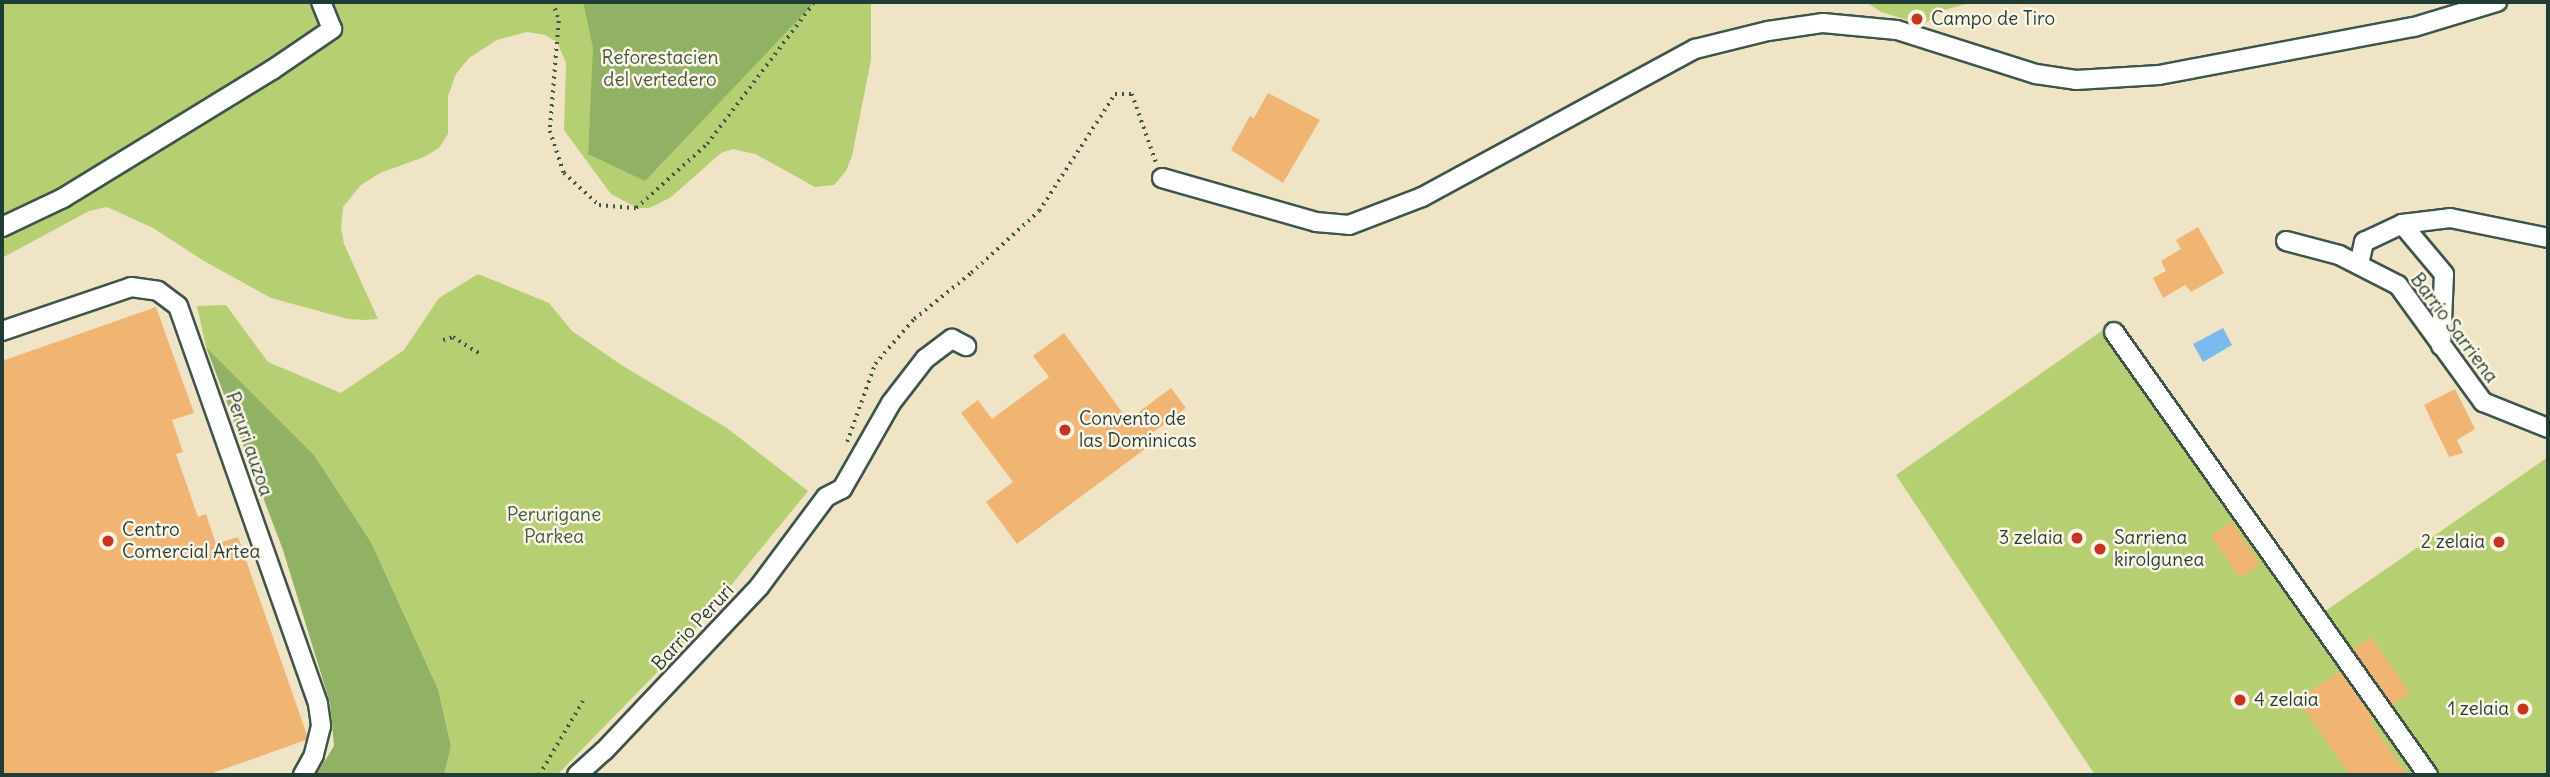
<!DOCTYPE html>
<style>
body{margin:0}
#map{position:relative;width:2550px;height:777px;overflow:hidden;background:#efe5c6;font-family:Delius,sans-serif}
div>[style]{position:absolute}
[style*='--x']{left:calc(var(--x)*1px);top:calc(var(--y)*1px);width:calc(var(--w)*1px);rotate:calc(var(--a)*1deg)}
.green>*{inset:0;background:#b7cf73}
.forest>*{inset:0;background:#91b265}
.water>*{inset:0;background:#7bbaef}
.building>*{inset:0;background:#f0b473}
.path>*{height:3.5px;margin-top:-1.75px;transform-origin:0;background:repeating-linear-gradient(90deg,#3e564a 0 2px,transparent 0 7px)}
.roads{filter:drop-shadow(2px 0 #3e564a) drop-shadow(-2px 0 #3e564a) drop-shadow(0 2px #3e564a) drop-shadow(0 -2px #3e564a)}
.minor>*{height:18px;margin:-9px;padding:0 9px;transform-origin:9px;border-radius:9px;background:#fff}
.dots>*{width:19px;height:19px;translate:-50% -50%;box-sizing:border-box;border:4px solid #fcf5e5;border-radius:50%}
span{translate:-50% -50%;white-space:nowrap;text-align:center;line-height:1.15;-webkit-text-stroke:5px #fcf5e5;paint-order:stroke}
.poi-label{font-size:19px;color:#1f3d34}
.left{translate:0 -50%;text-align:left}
.right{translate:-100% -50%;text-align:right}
.park-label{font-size:19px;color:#3d5a41}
.street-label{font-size:19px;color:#1f3d34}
.frame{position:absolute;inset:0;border:4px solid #1f3d34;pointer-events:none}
</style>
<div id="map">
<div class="green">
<div style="clip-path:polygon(2px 2px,583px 2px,594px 48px,588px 154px,814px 2px,871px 2px,871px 60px,852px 156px,846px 171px,834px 185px,815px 187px,755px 154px,733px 149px,721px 153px,670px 198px,649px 208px,637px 208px,611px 194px,564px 130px,566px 63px,557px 42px,545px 35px,527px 32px,497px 40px,469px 58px,456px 74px,448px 96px,448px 134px,439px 148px,424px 157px,380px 173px,361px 185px,343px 207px,341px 228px,344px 244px,378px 319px,366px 320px,348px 319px,271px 298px,204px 261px,153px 228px,107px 207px,89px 211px,2px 258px)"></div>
<div style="clip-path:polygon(1866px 2px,1972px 2px,1938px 12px,1924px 25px,1881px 12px)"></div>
<div style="clip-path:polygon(478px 274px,549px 303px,572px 331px,623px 366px,727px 428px,808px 491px,675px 654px,557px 775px,444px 775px,451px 746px,438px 689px,371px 542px,314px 455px,206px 347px,197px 306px,226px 305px,268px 362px,341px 393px,404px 350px,439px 298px)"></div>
<div style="clip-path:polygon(2103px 330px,2308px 623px,2548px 457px,2548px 775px,2095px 775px,1896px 475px)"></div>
</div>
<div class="forest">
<div style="clip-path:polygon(583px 2px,811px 2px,813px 4px,645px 181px,588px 154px,593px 48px)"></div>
<div style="clip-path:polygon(206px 347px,314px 455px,371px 542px,438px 689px,451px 746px,444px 775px,316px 775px,334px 746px,330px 703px,283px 550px)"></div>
</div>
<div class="water">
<div style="clip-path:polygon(2223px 328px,2232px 345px,2203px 362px,2193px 344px)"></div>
</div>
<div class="building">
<div style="clip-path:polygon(1268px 93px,1320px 120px,1283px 183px,1231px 150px,1250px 116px,1254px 118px)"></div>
<div style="clip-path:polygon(2198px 227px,2224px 273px,2191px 292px,2185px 285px,2163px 298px,2153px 278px,2166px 271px,2161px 261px,2181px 249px,2176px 240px)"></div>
<div style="clip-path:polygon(156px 307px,194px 413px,172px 420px,183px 452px,176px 454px,198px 517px,206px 514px,216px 544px,238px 537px,307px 735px,306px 740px,207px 775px,2px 775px,2px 361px)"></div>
<div style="clip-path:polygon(1064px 333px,1128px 420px,1171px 388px,1186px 408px,1144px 439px,1149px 446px,1017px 544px,986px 502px,1013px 482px,961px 413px,978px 400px,992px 419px,1049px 377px,1033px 356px)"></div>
<div style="clip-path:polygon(2455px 389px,2475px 429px,2457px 440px,2463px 453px,2449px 457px,2424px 405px)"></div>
<div style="clip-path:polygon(2231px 522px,2260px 564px,2240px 578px,2211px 536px)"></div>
<div style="clip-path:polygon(2371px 637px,2410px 693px,2392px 705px,2353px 650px)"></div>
<div style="clip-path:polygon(2340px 671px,2374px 718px,2370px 721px,2407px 775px,2350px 775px,2298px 700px)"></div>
</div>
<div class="path">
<div style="--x:553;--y:2;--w:20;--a:72"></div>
<div style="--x:559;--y:21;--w:110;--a:94.7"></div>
<div style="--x:550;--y:131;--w:44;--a:71.6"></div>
<div style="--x:564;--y:173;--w:47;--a:42.4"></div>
<div style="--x:599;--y:205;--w:37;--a:5"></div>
<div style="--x:636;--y:208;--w:96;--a:-42"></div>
<div style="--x:707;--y:144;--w:176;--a:-52.9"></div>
<div style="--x:443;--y:340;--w:10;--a:-17"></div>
<div style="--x:453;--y:337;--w:34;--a:32"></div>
<div style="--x:847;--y:442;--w:83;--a:-70.3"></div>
<div style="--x:875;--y:364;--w:60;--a:-49.1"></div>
<div style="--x:914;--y:319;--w:73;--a:-38.9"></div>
<div style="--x:971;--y:273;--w:92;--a:-42.4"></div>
<div style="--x:1039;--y:211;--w:140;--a:-57"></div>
<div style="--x:1115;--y:94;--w:17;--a:0"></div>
<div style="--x:1132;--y:94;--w:72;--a:70.6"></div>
<div style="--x:539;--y:775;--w:86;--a:-59.3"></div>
</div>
<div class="roads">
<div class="minor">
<div style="--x:1162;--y:178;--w:160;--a:15.9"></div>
<div style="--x:1316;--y:222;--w:33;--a:5"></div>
<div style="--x:1349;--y:225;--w:78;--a:-21"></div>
<div style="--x:1422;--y:197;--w:311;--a:-28.5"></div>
<div style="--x:1695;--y:49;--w:75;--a:-13.9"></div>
<div style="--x:1768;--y:31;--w:56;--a:-8.3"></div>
<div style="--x:1823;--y:23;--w:74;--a:5.4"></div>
<div style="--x:1897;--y:30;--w:146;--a:17.6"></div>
<div style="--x:2036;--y:74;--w:40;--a:8.5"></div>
<div style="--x:2076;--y:80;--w:83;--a:-3.4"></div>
<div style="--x:2159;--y:75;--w:259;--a:-10.7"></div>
<div style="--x:2414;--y:27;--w:87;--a:-16.8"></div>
<div style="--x:2402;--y:224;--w:65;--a:50"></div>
<div style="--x:2444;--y:274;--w:72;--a:92.4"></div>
<div style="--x:2;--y:227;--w:68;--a:-25.4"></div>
<div style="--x:63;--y:198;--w:245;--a:-31.5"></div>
<div style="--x:272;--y:70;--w:73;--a:-34.3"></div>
<div style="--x:332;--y:29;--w:29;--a:-112"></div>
<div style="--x:2286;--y:241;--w:55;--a:14.8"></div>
<div style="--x:2339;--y:255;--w:66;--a:27"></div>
<div style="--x:2398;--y:285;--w:145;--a:54"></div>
<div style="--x:2483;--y:402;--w:70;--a:21.8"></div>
<div style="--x:2359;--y:264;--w:23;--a:-77"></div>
<div style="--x:2364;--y:242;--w:42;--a:-25.3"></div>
<div style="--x:2402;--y:224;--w:48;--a:-7.1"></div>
<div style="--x:2450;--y:218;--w:100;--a:11.5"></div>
<div style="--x:2;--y:331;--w:136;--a:-18.8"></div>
<div style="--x:131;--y:287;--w:27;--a:8"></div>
<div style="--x:158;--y:291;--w:25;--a:37"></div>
<div style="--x:178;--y:306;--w:422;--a:70.6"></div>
<div style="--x:318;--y:704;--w:22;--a:82"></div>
<div style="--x:321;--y:726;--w:30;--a:104"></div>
<div style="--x:314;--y:755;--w:23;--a:119"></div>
<div style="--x:2114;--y:332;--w:543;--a:54.67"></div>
<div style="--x:577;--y:775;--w:36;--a:-42"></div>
<div style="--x:604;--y:751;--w:226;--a:-46.6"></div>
<div style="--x:759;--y:587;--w:112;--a:-53.3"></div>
<div style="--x:826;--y:497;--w:18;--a:-27"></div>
<div style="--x:842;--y:489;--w:99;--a:-60.3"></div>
<div style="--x:891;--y:403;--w:56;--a:-52.3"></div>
<div style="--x:925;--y:359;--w:34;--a:-37"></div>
<div style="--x:952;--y:339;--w:16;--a:27"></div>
</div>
</div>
<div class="dots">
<div style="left:1917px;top:19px;background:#c8321e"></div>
<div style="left:1065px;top:430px;background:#c8321e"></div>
<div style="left:2077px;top:538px;background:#c8321e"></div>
<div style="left:108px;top:541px;background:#c8321e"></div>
<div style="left:2499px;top:542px;background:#c8321e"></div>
<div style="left:2100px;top:549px;background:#c8321e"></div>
<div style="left:2240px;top:700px;background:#c8321e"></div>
<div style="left:2523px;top:709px;background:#c8321e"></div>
</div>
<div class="poi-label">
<span class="left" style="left:1931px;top:19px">Campo de Tiro</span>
<span class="left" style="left:1079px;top:430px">Convento de<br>las Dominicas</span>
<span class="left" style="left:122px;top:541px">Centro<br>Comercial Artea</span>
<span class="right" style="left:2063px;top:538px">3 zelaia</span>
<span class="left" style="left:2114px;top:549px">Sarriena<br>kirolgunea</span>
<span class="right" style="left:2485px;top:542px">2 zelaia</span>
<span class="left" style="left:2254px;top:700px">4 zelaia</span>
<span class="right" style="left:2509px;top:709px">1 zelaia</span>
</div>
<div class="park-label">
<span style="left:660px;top:69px">Reforestacien<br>del vertedero</span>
<span style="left:554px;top:526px">Perurigane<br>Parkea</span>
</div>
<div class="street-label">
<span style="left:2454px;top:328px;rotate:53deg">Barrio Sarriena</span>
<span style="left:249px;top:444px;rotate:71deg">Peruri auzoa</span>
<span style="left:693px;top:627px;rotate:-47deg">Barrio Peruri</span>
</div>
<div class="frame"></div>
</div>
